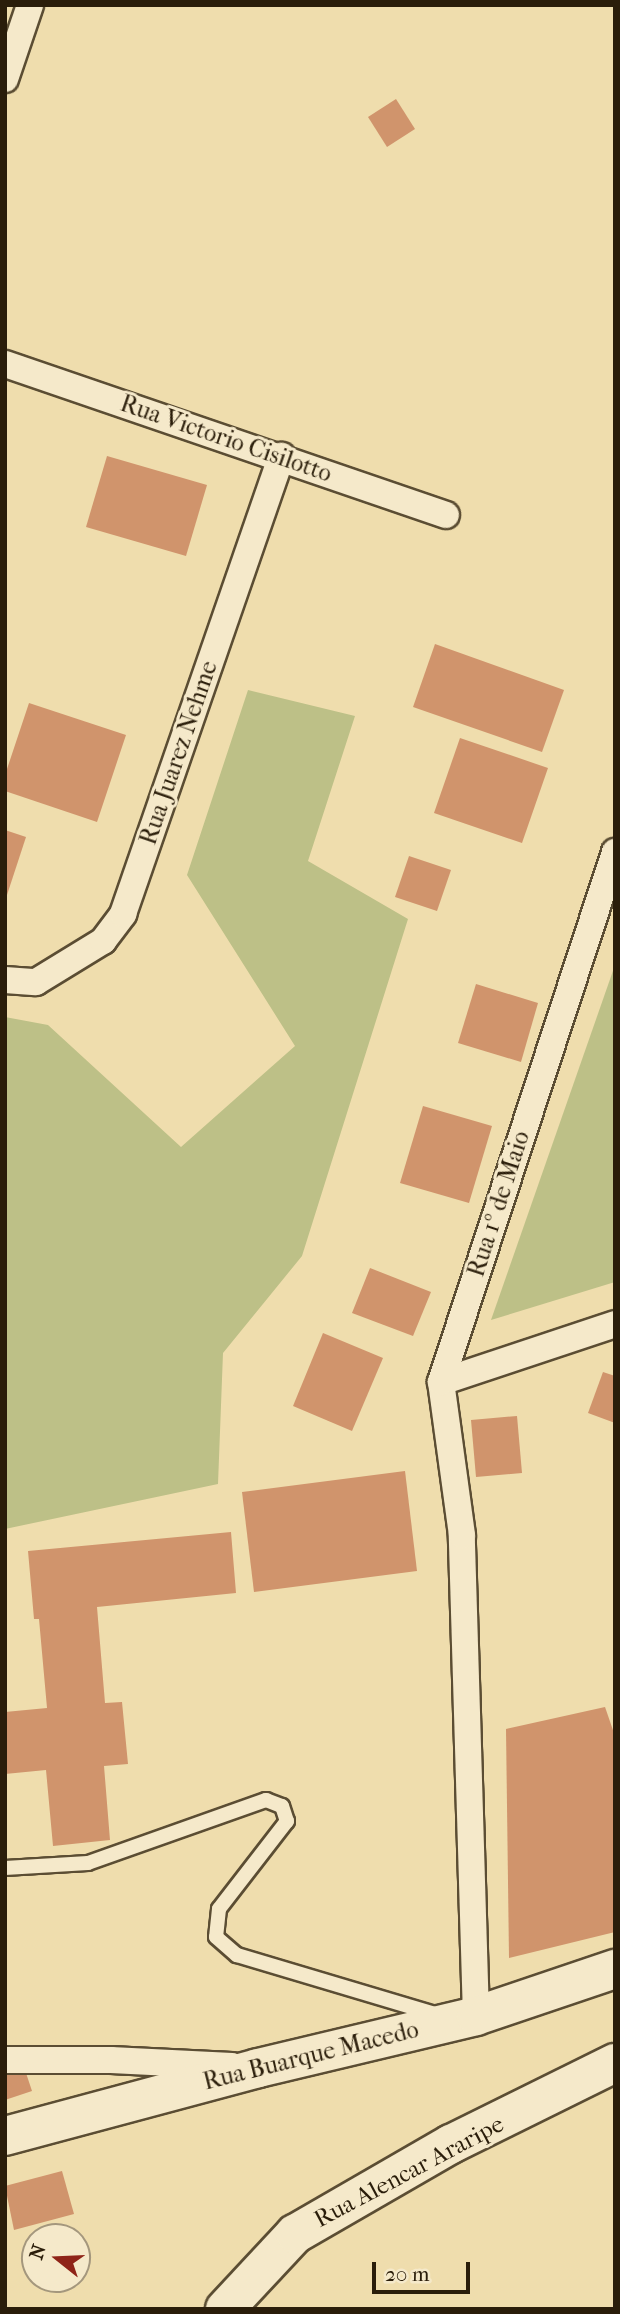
<!DOCTYPE html>
<meta charset="utf-8">
<style>
body{margin:0}
#map{position:relative;width:620px;height:2314px;overflow:hidden;background:#efddad;font-family:"IM FELL French Canon",serif}
div>[style]{position:absolute}
[style*='--x']{left:calc(var(--x)*1px);top:calc(var(--y)*1px);width:calc(var(--w)*1px);rotate:calc(var(--a)*1deg)}
.green>*{inset:0;background:#bdc087}
.building>*{inset:0;background:#d0946c}
.roads{filter:drop-shadow(2px 0 #5b4d33) drop-shadow(-2px 0 #5b4d33) drop-shadow(0 2px #5b4d33) drop-shadow(0 -2px #5b4d33)}
.service>*{height:14px;margin:-7px;padding:0 7px;transform-origin:7px;border-radius:7px;background:#f5e9ca}
.minor>*{height:26px;margin:-13px;padding:0 13px;transform-origin:13px;border-radius:13px;background:#f5e9ca}
.secondary>*{height:38px;margin:-19px;padding:0 19px;transform-origin:19px;border-radius:19px;background:#f5e9ca}
span{translate:-50% -50%;white-space:nowrap;text-align:center;line-height:1.15;-webkit-text-stroke:6px #f5e9ca;paint-order:stroke}
.street-label{font-size:24px;color:#2a1d0a}
.frame{position:absolute;inset:0;border:7px solid #2a1d0a;pointer-events:none}
.north{position:absolute;left:21px;top:2223px;width:70px;height:70px;box-sizing:border-box;background:#f5e9ca;border:2px solid #a4977d;border-radius:50%;rotate:288deg;font-size:19px;font-weight:700;line-height:28px;text-align:center;color:#2a1d0a}
.north::after{content:'';display:block;margin:auto;width:24px;height:32px;background:#8f2418;clip-path:polygon(50% 0,100% 100%,50% 72%,0 100%)}
.scale{position:absolute;left:372px;top:2262px;width:98px;height:32px;box-sizing:border-box;border:4px solid #2a1d0a;border-top:0;padding-left:9px;font-size:21px;line-height:24px;white-space:nowrap;color:#2a1d0a;-webkit-text-stroke:5px #f5e9ca;paint-order:stroke}
</style>
<div id="map">
<div class="green">
<div style="clip-path:polygon(248px 690px,355px 716px,308px 861px,408px 919px,302px 1256px,223px 1353px,218px 1484px,5px 1529px,5px 1017px,48px 1025px,181px 1147px,295px 1046px,187px 875px)"></div>
<div style="clip-path:polygon(615px 965px,615px 1282px,491px 1320px)"></div>
</div>
<div class="building">
<div style="clip-path:polygon(396px 99px,415px 129px,387px 147px,368px 117px)"></div>
<div style="clip-path:polygon(107px 456px,207px 485px,186px 556px,86px 527px)"></div>
<div style="clip-path:polygon(435px 644px,564px 690px,542px 752px,413px 707px)"></div>
<div style="clip-path:polygon(29px 703px,126px 735px,97px 822px,5px 791px,5px 775px)"></div>
<div style="clip-path:polygon(460px 738px,548px 768px,522px 843px,434px 813px)"></div>
<div style="clip-path:polygon(5px 830px,26px 837px,6px 898px,5px 898px)"></div>
<div style="clip-path:polygon(409px 856px,451px 870px,437px 911px,395px 897px)"></div>
<div style="clip-path:polygon(476px 984px,538px 1003px,521px 1062px,458px 1043px)"></div>
<div style="clip-path:polygon(423px 1106px,492px 1126px,469px 1203px,400px 1183px)"></div>
<div style="clip-path:polygon(370px 1268px,431px 1292px,413px 1336px,352px 1313px)"></div>
<div style="clip-path:polygon(323px 1333px,383px 1358px,352px 1431px,293px 1406px)"></div>
<div style="clip-path:polygon(603px 1372px,615px 1376px,615px 1423px,588px 1413px)"></div>
<div style="clip-path:polygon(517px 1416px,522px 1473px,476px 1477px,471px 1420px)"></div>
<div style="clip-path:polygon(405px 1471px,417px 1571px,254px 1592px,242px 1492px)"></div>
<div style="clip-path:polygon(231px 1532px,236px 1593px,97px 1607px,105px 1703px,122px 1702px,128px 1764px,104px 1766px,110px 1840px,53px 1846px,46px 1770px,5px 1774px,5px 1712px,47px 1708px,39px 1619px,34px 1619px,28px 1551px)"></div>
<div style="clip-path:polygon(605px 1707px,615px 1736px,615px 1932px,509px 1958px,506px 1729px)"></div>
<div style="clip-path:polygon(24px 2067px,32px 2091px,5px 2100px,5px 2074px)"></div>
<div style="clip-path:polygon(62px 2171px,74px 2214px,14px 2230px,5px 2186px)"></div>
</div>
<div class="roads">
<div class="service">
<div style="--x:5;--y:1868;--w:83;--a:-3.4"></div>
<div style="--x:88;--y:1863;--w:189;--a:-19.5"></div>
<div style="--x:266;--y:1800;--w:17;--a:21"></div>
<div style="--x:282;--y:1806;--w:16;--a:72"></div>
<div style="--x:287;--y:1821;--w:111;--a:127.7"></div>
<div style="--x:219;--y:1909;--w:28;--a:96"></div>
<div style="--x:216;--y:1937;--w:28;--a:41"></div>
<div style="--x:237;--y:1955;--w:210;--a:16.6"></div>
</div>
<div class="minor">
<div style="--x:5;--y:79;--w:78;--a:-71.3"></div>
<div style="--x:5;--y:364;--w:466;--a:18.9"></div>
<div style="--x:5;--y:980;--w:31;--a:4"></div>
<div style="--x:36;--y:982;--w:79;--a:-31.5"></div>
<div style="--x:103;--y:941;--w:34;--a:-53"></div>
<div style="--x:123;--y:914;--w:485;--a:-70.9"></div>
<div style="--x:441;--y:1382;--w:183;--a:-18.4"></div>
<div style="--x:476;--y:2016;--w:481;--a:-91.7"></div>
<div style="--x:462;--y:1535;--w:154;--a:-97.8"></div>
<div style="--x:441;--y:1382;--w:558;--a:-71.82"></div>
<div style="--x:5;--y:2060;--w:106;--a:0"></div>
<div style="--x:111;--y:2060;--w:121;--a:2.8"></div>
</div>
<div class="secondary">
<div style="--x:5;--y:2136;--w:262;--a:-15"></div>
<div style="--x:258;--y:2068;--w:224;--a:-13.4"></div>
<div style="--x:476;--y:2016;--w:147;--a:-18.7"></div>
<div style="--x:225;--y:2309;--w:103;--a:-47"></div>
<div style="--x:295;--y:2234;--w:180;--a:-30"></div>
<div style="--x:451;--y:2144;--w:183;--a:-26.3"></div>
</div>
</div>
<div class="street-label">
<span style="left:226px;top:439px;rotate:19deg">Rua Victorio Cisilotto</span>
<span style="left:179px;top:753px;rotate:-71deg">Rua Juarez Nehme</span>
<span style="left:499px;top:1204px;rotate:-72deg">Rua 1º de Maio</span>
<span style="left:311px;top:2056px;rotate:-14deg">Rua Buarque Macedo</span>
<span style="left:409px;top:2172px;rotate:-28deg">Rua Alencar Araripe</span>
</div>
<div class="frame"></div>
<div class="north">N</div>
<div class="scale">20 m</div>
</div>
